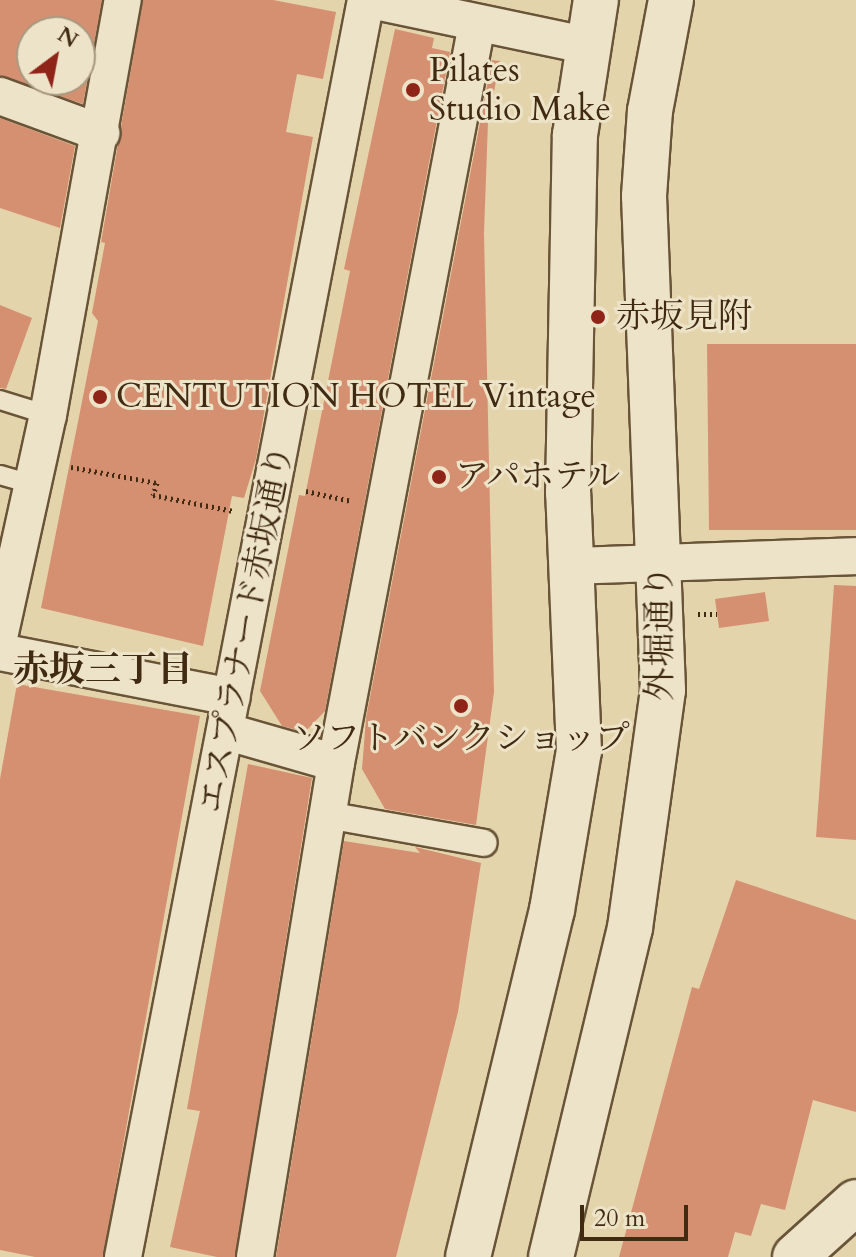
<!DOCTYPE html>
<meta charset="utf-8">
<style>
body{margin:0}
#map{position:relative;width:856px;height:1257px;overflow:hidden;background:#e4d4ab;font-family:Cardo,"Noto Serif JP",serif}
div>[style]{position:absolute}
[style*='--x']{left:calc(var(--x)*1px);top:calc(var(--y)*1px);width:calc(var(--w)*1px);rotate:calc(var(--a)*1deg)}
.building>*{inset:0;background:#d59071}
.path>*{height:5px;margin-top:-2.5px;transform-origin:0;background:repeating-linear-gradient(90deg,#402a12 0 2px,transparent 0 6px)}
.roads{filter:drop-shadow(2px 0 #695438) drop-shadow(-2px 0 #695438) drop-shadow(0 2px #695438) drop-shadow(0 -2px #695438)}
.service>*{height:18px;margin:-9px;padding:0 9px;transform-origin:9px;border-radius:9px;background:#ede3c8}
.pedestrian>*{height:26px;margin:-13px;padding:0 13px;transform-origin:13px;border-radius:13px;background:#ede3c8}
.minor>*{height:36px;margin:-18px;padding:0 18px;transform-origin:18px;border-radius:18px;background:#ede3c8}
.tertiary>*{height:44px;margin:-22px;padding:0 22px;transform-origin:22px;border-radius:22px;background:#ede3c8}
.secondary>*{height:44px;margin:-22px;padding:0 22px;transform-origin:22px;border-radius:22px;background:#ede3c8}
.dots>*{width:22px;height:22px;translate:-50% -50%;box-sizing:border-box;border:4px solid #ede3c8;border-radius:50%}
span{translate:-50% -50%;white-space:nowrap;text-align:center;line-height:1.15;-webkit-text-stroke:6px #ede3c8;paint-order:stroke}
.poi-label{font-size:34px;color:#402a12}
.left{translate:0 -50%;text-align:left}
.street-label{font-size:34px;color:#402a12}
.neighbourhood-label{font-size:36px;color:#402a12;font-weight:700}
.north{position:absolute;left:16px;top:16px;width:80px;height:80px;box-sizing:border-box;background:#ede3c8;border:2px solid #a8997f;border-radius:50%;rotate:32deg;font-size:22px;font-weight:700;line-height:32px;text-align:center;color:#402a12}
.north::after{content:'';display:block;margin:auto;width:28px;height:36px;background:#8f2418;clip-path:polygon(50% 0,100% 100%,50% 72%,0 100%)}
.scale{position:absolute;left:580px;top:1205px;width:108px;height:36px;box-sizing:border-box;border:4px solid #402a12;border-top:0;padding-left:10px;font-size:24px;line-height:28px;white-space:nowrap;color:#402a12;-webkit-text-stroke:6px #ede3c8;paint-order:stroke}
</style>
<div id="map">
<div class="building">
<div style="clip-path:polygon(evenodd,0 0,102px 0,83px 104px,0 76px,0 0,32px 32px,80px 32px,80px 80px,32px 80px,32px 32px)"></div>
<div style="clip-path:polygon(143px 0,273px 0,336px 12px,323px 79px,297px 74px,286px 132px,313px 137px,256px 459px,244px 498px,232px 496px,203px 646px,41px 608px,98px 321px,92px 313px,105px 243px,101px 242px)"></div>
<div style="clip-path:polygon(395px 29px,434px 38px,432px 48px,450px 52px,325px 711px,305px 732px,282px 726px,260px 691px,299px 495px,305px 496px,350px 271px,344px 269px)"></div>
<div style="clip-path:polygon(492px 60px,500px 61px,488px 122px,484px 233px,494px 692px,476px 825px,385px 809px,362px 769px,366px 718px)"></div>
<div style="clip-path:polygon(0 118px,75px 146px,60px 228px,0 208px)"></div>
<div style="clip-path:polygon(0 305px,32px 318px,6px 389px,0 388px)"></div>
<div style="clip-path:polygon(707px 344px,856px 344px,856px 530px,709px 530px)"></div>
<div style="clip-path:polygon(834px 585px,856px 586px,856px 840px,816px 837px)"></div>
<div style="clip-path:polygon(765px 592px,769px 621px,719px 628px,715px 599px)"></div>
<div style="clip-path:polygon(17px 684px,200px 716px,103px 1257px,35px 1257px,0 1250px,0 779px)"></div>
<div style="clip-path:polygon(248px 764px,312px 778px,235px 1257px,217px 1257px,170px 1247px,200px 1111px,187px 1109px)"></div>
<div style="clip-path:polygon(344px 841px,420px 853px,415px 847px,481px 863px,458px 1012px,396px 1257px,276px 1257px)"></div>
<div style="clip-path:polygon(736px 880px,856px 920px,856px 1112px,813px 1100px,785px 1210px,761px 1204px,751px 1236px,735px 1232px,728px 1257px,619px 1257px,692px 987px,699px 989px)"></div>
</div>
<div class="path">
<div style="--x:71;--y:467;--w:87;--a:10.5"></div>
<div style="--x:157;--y:483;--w:13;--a:108"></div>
<div style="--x:153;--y:495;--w:82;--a:11.3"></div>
<div style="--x:306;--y:491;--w:46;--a:12.5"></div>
<div style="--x:698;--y:614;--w:19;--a:0"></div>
</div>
<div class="roads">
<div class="service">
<div style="--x:0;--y:400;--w:50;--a:17.4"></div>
<div style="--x:0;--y:475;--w:33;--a:16"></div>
</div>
<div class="pedestrian">
<div style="--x:327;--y:815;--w:159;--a:10.1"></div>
</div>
<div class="minor">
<div style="--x:371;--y:0;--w:223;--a:11.9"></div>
<div style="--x:0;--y:96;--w:108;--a:20.1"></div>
<div style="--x:572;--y:566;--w:284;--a:-2"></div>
<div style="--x:0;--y:633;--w:223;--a:-77.6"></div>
<div style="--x:48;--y:415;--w:422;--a:-79.8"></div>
<div style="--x:0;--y:652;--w:236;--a:11"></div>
<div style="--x:228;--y:732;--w:112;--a:16"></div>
<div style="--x:123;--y:1257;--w:1280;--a:-79.06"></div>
<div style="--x:255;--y:1257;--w:501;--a:-80.69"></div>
<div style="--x:336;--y:763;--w:752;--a:-79.2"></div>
</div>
<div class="tertiary">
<div style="--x:795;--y:1257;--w:82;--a:-42"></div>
</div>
<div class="secondary">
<div style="--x:468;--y:1257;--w:357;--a:-76.4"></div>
<div style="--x:552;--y:910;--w:161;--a:-80.4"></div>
<div style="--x:579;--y:751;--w:258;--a:-92.4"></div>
<div style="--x:568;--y:493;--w:358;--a:-88.9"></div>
<div style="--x:575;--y:135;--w:137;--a:-81.2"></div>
<div style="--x:551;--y:1257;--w:338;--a:-76.5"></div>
<div style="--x:630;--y:928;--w:240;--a:-82.1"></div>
<div style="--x:663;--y:690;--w:494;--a:-92.2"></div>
<div style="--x:644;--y:196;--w:85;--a:-86"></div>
<div style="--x:650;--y:111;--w:113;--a:-79.3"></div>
</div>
</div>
<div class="dots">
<div style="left:413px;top:90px;background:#8f2418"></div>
<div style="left:598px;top:317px;background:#8f2418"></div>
<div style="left:100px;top:397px;background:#8f2418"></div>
<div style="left:439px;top:477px;background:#8f2418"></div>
<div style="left:461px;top:706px;background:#8f2418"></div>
</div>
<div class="poi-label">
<span class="left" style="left:429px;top:90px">Pilates<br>Studio Make</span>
<span class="left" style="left:616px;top:317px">赤坂見附</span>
<span class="left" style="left:116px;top:397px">CENTUTION HOTEL Vintage</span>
<span class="left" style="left:455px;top:477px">アパホテル</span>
<span style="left:461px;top:739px">ソフトバンクショップ</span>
</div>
<div class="street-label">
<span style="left:246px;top:629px;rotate:-79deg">エスプラナード赤坂通り</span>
<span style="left:660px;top:633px;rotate:-90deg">外堀通り</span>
</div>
<div class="neighbourhood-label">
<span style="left:103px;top:670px">赤坂三丁目</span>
</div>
<div class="north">N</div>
<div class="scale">20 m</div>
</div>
